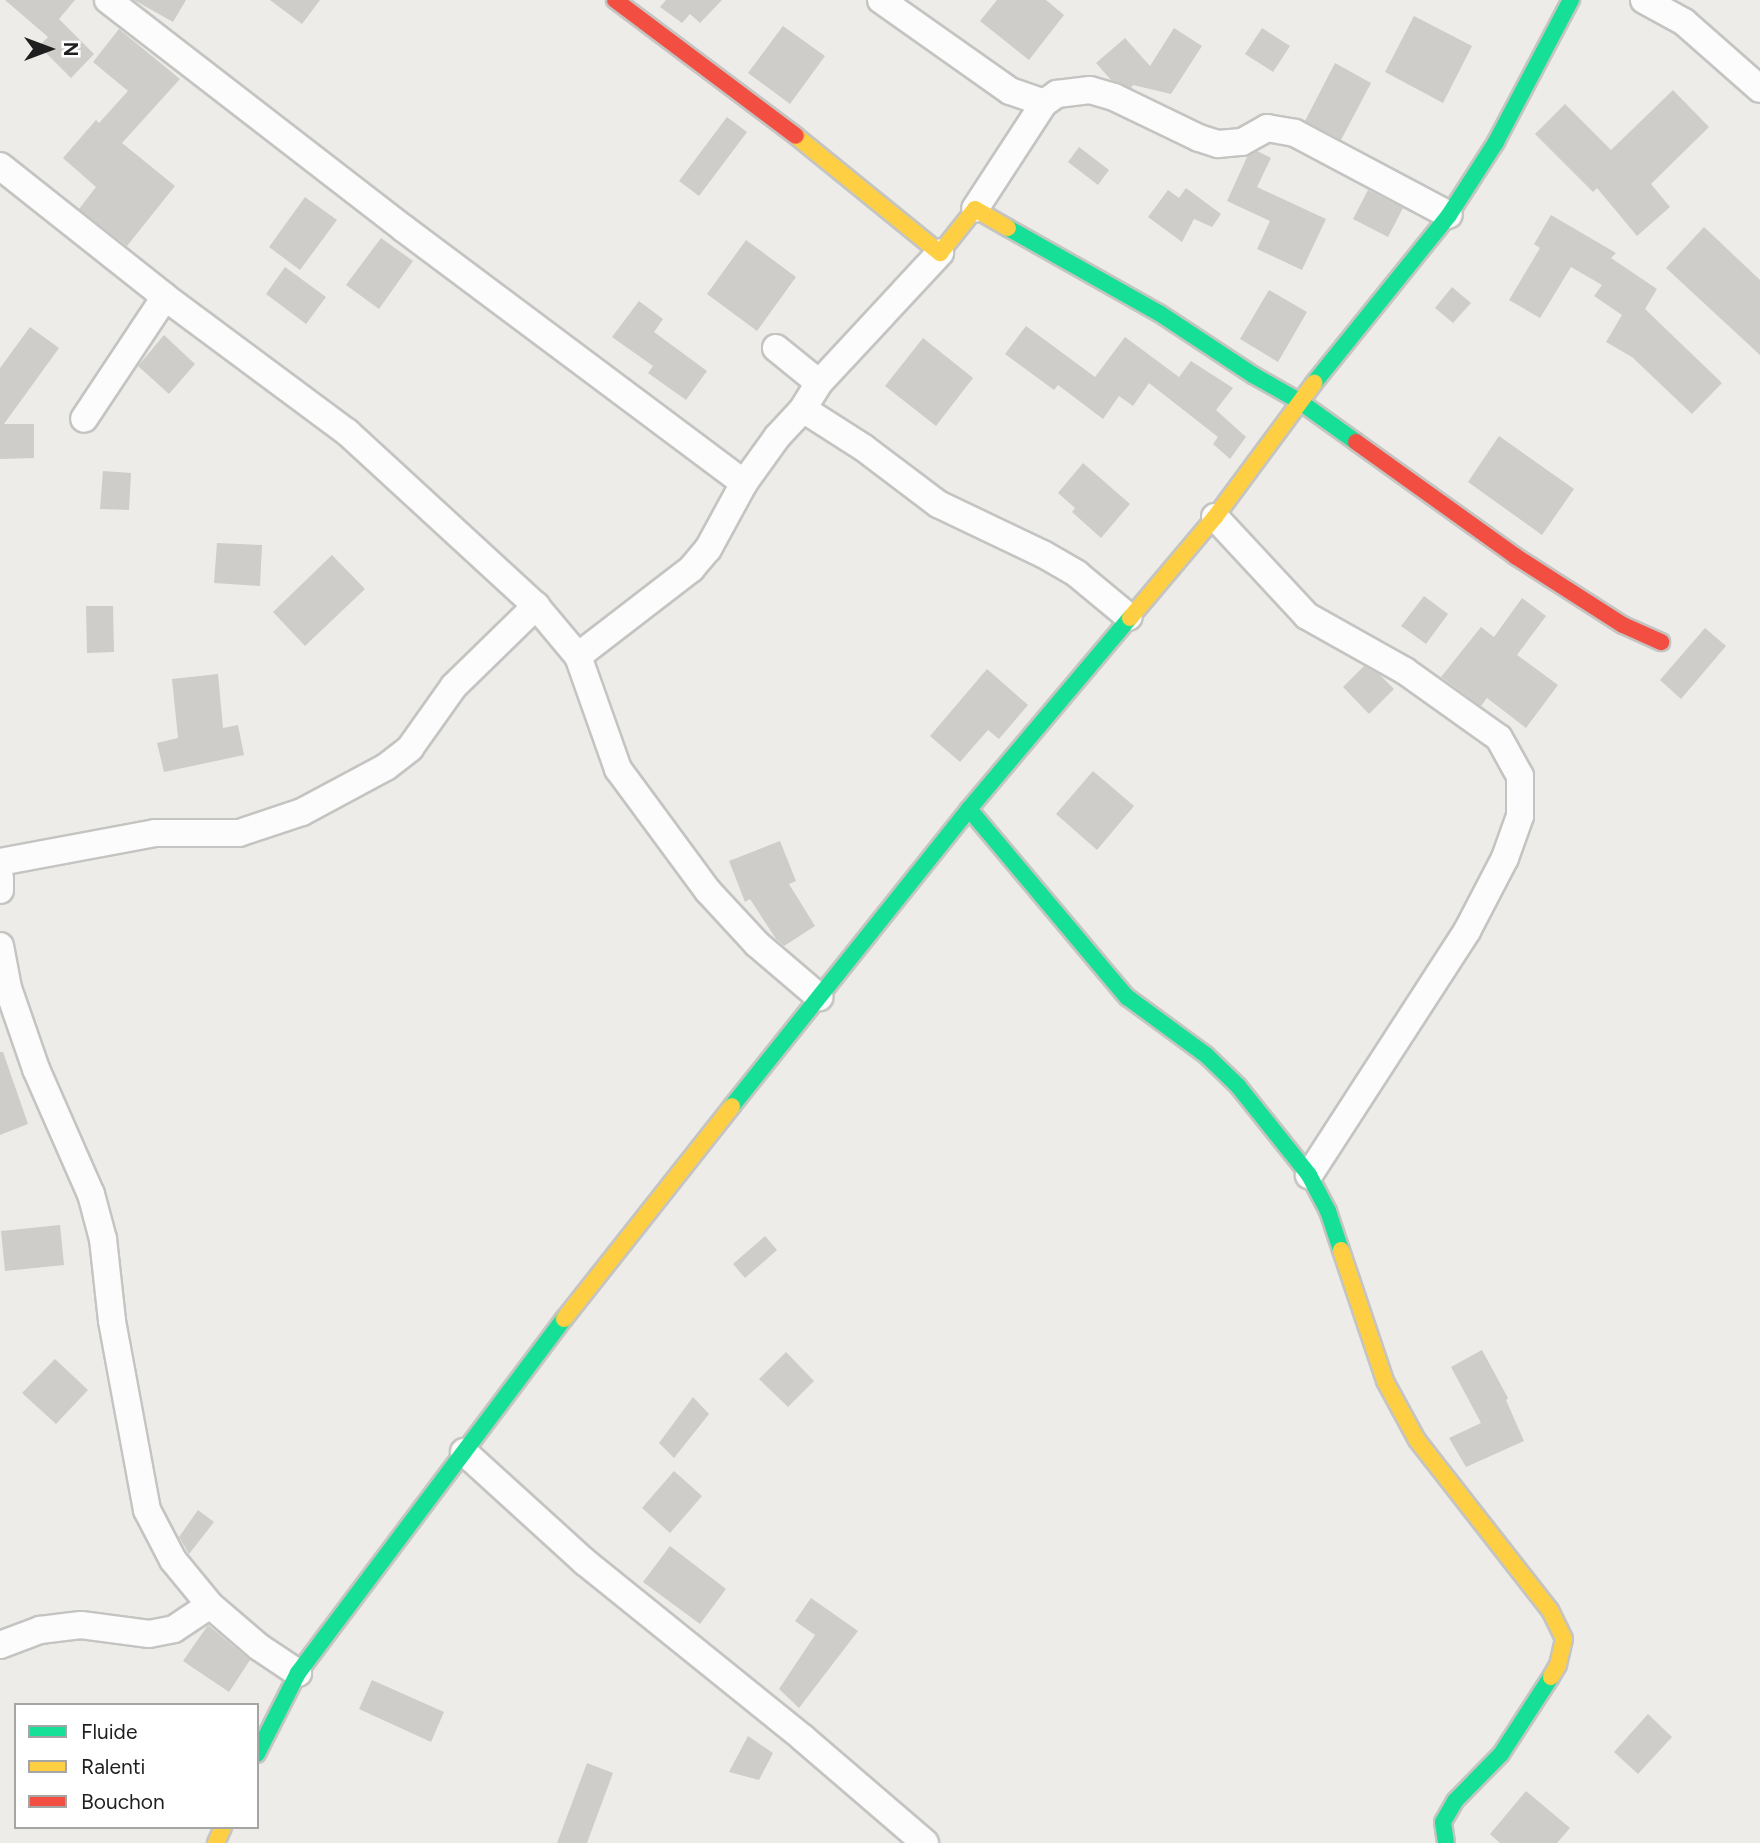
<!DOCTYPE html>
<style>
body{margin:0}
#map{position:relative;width:1760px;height:1843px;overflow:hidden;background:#edece9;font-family:Figtree,sans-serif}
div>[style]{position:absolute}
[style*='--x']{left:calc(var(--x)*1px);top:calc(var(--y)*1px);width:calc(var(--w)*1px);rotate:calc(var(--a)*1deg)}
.building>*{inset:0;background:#cecdca}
.roads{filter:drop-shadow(2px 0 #c4c4c2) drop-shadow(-2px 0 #c4c4c2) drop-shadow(0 2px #c4c4c2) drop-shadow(0 -2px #c4c4c2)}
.street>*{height:26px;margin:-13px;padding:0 13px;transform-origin:13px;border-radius:13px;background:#fcfcfc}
.fast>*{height:16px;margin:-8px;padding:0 8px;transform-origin:8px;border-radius:8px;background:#16e098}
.slow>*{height:16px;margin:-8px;padding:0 8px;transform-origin:8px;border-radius:8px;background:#ffcf43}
.jam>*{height:16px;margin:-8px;padding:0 8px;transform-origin:8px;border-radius:8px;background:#f24e42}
span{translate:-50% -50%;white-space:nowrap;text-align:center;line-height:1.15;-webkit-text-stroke:5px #fff;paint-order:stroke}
.legend{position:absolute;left:14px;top:1703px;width:245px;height:126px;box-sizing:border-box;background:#fff;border:2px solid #a5a5a5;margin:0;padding:9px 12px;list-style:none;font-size:21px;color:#1f1f1f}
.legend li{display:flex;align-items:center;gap:14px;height:35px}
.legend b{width:35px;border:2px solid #a5a5a5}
.north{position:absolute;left:14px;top:14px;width:70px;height:70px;-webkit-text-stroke:5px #fff;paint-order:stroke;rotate:90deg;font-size:19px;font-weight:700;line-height:28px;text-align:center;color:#1f1f1f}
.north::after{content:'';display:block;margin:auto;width:24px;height:32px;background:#1f1f1f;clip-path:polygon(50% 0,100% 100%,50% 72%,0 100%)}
</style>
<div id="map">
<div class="building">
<div style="clip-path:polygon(5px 0,75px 0,59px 19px,94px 54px,71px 78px,39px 46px,48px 37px)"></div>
<div style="clip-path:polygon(134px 0,186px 0,173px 22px)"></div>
<div style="clip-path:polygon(270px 0,320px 0,302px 24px)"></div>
<div style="clip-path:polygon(666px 0,722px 0,700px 23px,690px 14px,682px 23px,660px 7px)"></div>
<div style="clip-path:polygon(997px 0,1046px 0,1064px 15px,1029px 60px,980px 21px)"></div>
<div style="clip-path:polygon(1414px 16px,1472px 46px,1443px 103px,1385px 72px)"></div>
<div style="clip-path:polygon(783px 26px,825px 56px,790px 104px,748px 73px)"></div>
<div style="clip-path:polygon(1174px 28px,1202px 46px,1171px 94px,1133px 85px,1131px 88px,1111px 80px,1096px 63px,1125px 38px,1150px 66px)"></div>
<div style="clip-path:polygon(1262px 28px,1290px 46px,1273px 72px,1245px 54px)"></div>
<div style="clip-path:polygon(119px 29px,180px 79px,122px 143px,175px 186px,127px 246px,79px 209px,96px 187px,63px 158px,96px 120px,99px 123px,128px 91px,93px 62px)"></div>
<div style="clip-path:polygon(1335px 63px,1371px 83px,1341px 140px,1305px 121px)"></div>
<div style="clip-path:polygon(1673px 90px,1709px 127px,1651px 184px,1670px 207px,1637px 236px,1597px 188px,1593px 192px,1535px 134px,1565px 104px,1611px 150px)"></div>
<div style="clip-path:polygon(727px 117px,747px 132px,699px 196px,679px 181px)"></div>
<div style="clip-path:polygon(1079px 147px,1109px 170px,1098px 185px,1068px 162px)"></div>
<div style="clip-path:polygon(1257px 151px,1271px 158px,1257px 187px,1326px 219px,1302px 270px,1257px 249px,1270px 221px,1227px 201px,1247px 157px)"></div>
<div style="clip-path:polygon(1186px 188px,1221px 214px,1212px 227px,1194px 219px,1182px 242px,1148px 217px,1168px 190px,1179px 198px)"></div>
<div style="clip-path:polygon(1368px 190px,1403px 208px,1388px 237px,1353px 219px)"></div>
<div style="clip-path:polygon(305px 197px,337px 220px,300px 270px,269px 247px)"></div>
<div style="clip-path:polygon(1551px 215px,1616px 253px,1611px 258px,1657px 289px,1645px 309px,1722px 383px,1692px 414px,1632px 357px,1606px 342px,1622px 315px,1594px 296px,1602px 285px,1571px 267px,1540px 318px,1509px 300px,1540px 248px,1534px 244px)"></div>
<div style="clip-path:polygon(1704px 227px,1760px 280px,1760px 355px,1666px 268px)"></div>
<div style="clip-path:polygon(381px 238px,413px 261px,379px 309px,346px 285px)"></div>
<div style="clip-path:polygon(746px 240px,796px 277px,757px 331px,707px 294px)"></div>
<div style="clip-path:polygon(285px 267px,326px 297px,306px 324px,266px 294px)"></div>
<div style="clip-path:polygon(1452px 287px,1471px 303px,1453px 323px,1435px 308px)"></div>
<div style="clip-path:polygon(1269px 290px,1307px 312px,1278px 362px,1240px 339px)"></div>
<div style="clip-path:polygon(639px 301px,663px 319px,654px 332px,707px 371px,686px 400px,648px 373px,653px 366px,612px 337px)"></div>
<div style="clip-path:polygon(1026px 326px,1095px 377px,1125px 337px,1179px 377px,1191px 361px,1233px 388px,1216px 410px,1246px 437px,1230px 459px,1213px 444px,1218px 437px,1149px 383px,1133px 406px,1119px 396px,1103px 419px,1058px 385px,1054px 390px,1005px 354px)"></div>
<div style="clip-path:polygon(30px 327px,59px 348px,4px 424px,34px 424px,34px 458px,0 459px,0 368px)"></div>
<div style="clip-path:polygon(164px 335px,195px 364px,169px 394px,138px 366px)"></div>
<div style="clip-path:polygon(923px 338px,973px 378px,936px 426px,885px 386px)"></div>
<div style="clip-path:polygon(1499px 436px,1574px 489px,1542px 535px,1468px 482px)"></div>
<div style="clip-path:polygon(1083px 463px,1130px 504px,1101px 538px,1072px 512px,1075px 508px,1058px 493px)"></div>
<div style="clip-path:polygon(103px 471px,131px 473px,129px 510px,100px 509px)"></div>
<div style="clip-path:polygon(217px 543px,262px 545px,260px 586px,214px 583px)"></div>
<div style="clip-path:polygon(332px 555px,365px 589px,305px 646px,273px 612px)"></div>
<div style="clip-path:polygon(1424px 596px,1448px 614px,1426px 644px,1401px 626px)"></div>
<div style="clip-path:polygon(1522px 598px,1546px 616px,1517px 655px,1558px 685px,1526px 728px,1487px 698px,1481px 706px,1441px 677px,1481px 627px,1494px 637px)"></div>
<div style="clip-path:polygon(86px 606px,113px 606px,114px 652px,87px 653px)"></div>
<div style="clip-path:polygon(1705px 628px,1726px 646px,1681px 699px,1660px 680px)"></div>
<div style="clip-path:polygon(1364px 666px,1379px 674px,1394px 689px,1369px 714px,1343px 687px)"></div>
<div style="clip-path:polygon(987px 669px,1028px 705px,999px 739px,988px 730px,960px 762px,930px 736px)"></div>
<div style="clip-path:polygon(218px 674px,223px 728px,238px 725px,244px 755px,164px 772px,157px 743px,178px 738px,172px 679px)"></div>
<div style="clip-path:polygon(1093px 771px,1134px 806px,1097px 850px,1056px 814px)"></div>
<div style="clip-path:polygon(780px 841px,796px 881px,789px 884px,815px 926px,784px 946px,776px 939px,750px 899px,745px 902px,729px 861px)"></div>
<div style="clip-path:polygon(0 1052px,3px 1052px,28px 1124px,0 1135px)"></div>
<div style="clip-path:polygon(60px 1225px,64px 1265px,5px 1271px,1px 1231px)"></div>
<div style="clip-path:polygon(765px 1236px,777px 1250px,745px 1278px,733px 1264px)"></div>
<div style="clip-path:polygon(1482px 1350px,1508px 1398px,1506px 1400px,1524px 1441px,1466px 1467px,1449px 1438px,1481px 1423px,1451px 1367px)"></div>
<div style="clip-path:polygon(786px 1352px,814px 1381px,788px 1407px,759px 1379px)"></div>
<div style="clip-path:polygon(55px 1359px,88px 1390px,56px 1424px,22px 1393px)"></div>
<div style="clip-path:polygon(693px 1397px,709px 1414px,674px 1458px,659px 1443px)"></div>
<div style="clip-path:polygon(674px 1471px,702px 1496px,670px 1533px,642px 1508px)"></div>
<div style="clip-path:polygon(198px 1510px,214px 1522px,189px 1554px,179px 1537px)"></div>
<div style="clip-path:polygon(670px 1546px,726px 1589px,700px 1624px,643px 1582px)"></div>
<div style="clip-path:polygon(811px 1598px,858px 1631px,799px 1708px,779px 1689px,815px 1635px,795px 1621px)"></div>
<div style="clip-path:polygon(208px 1625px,250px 1660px,229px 1692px,183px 1661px)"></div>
<div style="clip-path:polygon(372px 1680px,444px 1712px,431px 1742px,359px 1709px)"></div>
<div style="clip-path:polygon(1648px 1714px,1672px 1737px,1638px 1774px,1614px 1752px)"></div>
<div style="clip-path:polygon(748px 1736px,773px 1753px,759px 1780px,729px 1772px)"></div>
<div style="clip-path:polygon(587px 1763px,613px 1773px,587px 1843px,557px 1843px)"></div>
<div style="clip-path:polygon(1526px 1791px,1570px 1828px,1557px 1843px,1500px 1843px,1490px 1834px)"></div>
</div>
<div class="roads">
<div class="street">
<div style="--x:108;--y:0;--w:373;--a:37.7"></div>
<div style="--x:403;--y:228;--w:426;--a:36.8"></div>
<div style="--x:744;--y:483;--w:57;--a:-54.3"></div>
<div style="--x:777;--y:437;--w:38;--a:-47"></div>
<div style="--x:881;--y:0;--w:158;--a:35.2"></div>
<div style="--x:1010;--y:91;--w:36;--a:19"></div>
<div style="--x:1044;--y:103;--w:126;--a:123.1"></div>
<div style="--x:1644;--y:0;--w:46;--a:28.8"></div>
<div style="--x:1684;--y:22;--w:101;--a:41.4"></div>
<div style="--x:1044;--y:103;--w:16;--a:-35"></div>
<div style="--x:1057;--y:94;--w:33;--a:-7"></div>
<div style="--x:1090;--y:90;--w:25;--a:16"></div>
<div style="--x:1114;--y:97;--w:94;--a:25.8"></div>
<div style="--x:1199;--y:138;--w:20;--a:18"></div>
<div style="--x:1218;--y:144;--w:24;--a:-5"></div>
<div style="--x:1242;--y:142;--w:29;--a:-29"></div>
<div style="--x:1267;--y:128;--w:28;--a:10"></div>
<div style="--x:1295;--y:133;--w:174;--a:28"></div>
<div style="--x:0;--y:166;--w:211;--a:38.4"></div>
<div style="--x:165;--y:297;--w:146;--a:123.6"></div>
<div style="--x:165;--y:297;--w:227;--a:36.6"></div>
<div style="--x:347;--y:432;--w:257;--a:42.6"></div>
<div style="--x:536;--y:606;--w:65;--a:50"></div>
<div style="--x:578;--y:656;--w:143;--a:-37.6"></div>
<div style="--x:691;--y:569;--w:26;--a:-50"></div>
<div style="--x:708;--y:549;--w:75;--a:-61.4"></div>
<div style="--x:776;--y:348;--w:55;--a:39.1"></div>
<div style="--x:819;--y:383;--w:178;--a:-47.1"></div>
<div style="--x:819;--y:383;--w:31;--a:122"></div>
<div style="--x:803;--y:409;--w:72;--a:32.6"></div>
<div style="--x:864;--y:448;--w:93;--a:37.1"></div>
<div style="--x:938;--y:504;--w:116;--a:25.5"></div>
<div style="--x:1043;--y:554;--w:39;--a:30"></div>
<div style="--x:1077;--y:574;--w:67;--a:39.6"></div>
<div style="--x:1215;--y:517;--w:135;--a:47.1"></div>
<div style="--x:1307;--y:616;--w:112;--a:29.3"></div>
<div style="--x:1405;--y:671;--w:115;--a:35.5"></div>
<div style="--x:1499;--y:738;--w:43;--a:61.1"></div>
<div style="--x:1520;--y:776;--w:40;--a:90"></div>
<div style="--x:1520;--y:816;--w:45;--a:109.7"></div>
<div style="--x:1505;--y:858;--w:82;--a:117.5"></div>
<div style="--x:1467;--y:931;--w:291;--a:122.9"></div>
<div style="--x:578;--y:656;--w:120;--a:70.5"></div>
<div style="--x:618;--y:769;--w:152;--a:53.6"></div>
<div style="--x:708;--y:891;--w:72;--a:47.2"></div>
<div style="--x:757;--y:944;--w:82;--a:40.5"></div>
<div style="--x:0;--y:862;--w:158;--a:-10.6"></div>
<div style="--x:155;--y:833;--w:84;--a:0"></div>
<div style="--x:239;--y:833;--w:66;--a:-18.4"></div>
<div style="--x:302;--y:812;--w:95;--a:-28.2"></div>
<div style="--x:386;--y:767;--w:31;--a:-38"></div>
<div style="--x:410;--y:748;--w:76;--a:-54.6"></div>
<div style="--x:454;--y:686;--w:115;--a:-44.3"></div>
<div style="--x:0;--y:878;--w:12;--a:90"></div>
<div style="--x:0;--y:946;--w:43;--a:79.2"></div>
<div style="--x:8;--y:988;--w:86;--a:70.9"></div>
<div style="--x:36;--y:1069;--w:137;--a:66.3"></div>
<div style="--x:91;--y:1194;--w:47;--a:75.1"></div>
<div style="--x:103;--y:1239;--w:82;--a:83.7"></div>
<div style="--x:112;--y:1321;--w:192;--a:79.5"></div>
<div style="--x:147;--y:1510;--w:56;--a:62.5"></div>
<div style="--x:173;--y:1560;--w:58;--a:50.6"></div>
<div style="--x:210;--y:1605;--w:65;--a:40.6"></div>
<div style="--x:259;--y:1647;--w:47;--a:33.7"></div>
<div style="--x:464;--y:1452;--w:164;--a:42.3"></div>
<div style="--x:585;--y:1562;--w:280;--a:38.9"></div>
<div style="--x:803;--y:1738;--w:161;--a:40.7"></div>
<div style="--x:0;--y:1645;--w:43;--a:-20.6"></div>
<div style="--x:40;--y:1630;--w:41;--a:-7"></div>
<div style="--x:81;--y:1625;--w:69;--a:7.5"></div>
<div style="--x:149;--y:1634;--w:25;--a:-11"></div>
<div style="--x:174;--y:1629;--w:43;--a:-33.7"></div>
</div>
<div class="fast">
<div style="--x:1008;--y:228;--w:173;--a:29.4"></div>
<div style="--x:1159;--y:313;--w:113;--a:33.4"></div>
<div style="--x:1253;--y:375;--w:53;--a:29.5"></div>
<div style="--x:1299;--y:401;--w:70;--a:35.7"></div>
<div style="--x:1314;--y:383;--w:216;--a:-51.2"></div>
<div style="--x:1449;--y:215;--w:87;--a:-57.2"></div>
<div style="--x:1496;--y:142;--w:161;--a:-62.2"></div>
<div style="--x:969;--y:809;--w:246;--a:50"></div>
<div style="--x:1127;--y:997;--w:98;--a:36.3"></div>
<div style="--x:1206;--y:1055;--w:45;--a:44.1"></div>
<div style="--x:1238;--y:1086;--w:114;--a:51.4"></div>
<div style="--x:1309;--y:1175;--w:41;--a:62.2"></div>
<div style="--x:1328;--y:1211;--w:41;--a:71.6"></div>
<div style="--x:732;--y:1106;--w:380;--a:-51.4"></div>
<div style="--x:969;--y:809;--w:250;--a:-49.9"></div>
<div style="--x:257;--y:1754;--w:91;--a:-63.2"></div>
<div style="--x:298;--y:1673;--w:443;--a:-53.1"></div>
<div style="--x:1446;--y:1843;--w:21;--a:-98"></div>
<div style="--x:1443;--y:1822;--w:24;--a:-60"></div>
<div style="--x:1455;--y:1801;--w:66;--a:-45.6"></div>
<div style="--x:1501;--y:1754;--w:92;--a:-57"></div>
</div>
<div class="slow">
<div style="--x:796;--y:136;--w:186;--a:39.1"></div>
<div style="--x:940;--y:253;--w:56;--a:-51.5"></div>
<div style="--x:975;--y:209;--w:38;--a:30"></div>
<div style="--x:1130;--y:618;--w:132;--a:-49.9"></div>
<div style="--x:1215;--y:517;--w:167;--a:-53.5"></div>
<div style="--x:1341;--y:1250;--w:138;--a:71.4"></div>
<div style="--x:1385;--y:1381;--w:67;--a:61.5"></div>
<div style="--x:1417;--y:1440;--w:216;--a:52"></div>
<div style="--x:1550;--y:1610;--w:32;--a:64"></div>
<div style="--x:1564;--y:1639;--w:27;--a:103"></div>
<div style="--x:1558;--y:1665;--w:14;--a:120"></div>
<div style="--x:564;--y:1319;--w:271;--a:-51.7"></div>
<div style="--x:216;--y:1843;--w:17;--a:-66"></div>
</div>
<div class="jam">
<div style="--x:615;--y:0;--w:226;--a:36.9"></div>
<div style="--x:1356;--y:442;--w:196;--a:35.6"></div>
<div style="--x:1515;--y:556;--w:128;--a:32.6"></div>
<div style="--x:1623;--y:625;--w:42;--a:24.1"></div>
</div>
</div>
<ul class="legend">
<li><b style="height:9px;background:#16e098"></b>Fluide</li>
<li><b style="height:9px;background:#ffcf43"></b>Ralenti</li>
<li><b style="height:9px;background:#f24e42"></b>Bouchon</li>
</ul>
<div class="north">N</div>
</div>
